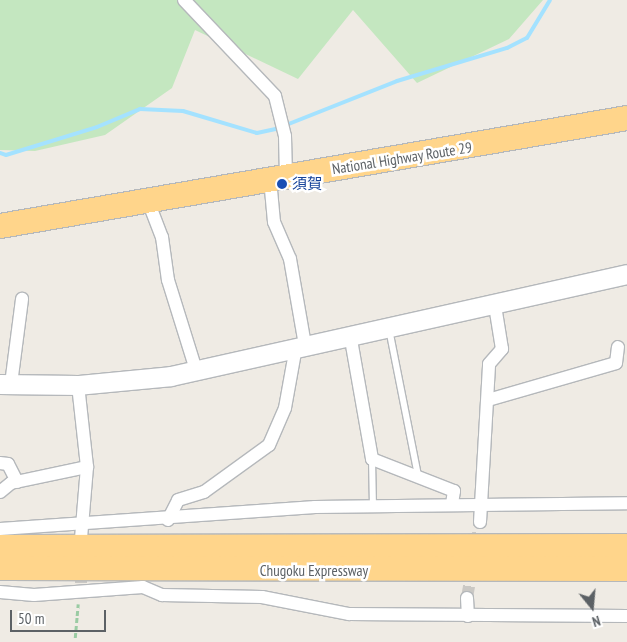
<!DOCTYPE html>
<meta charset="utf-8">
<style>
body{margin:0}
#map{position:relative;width:627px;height:642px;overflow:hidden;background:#efebe4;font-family:"PT Sans Narrow","Noto Sans JP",sans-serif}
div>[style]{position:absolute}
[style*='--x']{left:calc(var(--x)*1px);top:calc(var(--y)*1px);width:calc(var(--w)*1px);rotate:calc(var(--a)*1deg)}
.green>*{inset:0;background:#c4e7c0}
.stream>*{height:4px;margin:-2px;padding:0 2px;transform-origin:2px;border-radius:2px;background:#a4e2ff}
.street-tunnel>*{height:12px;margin-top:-6px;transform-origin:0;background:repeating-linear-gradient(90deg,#cac8c4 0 12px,transparent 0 18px)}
.path>*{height:2.5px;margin-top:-1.25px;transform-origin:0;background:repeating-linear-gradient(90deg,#9acba3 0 5px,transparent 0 7.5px)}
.roads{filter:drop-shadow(1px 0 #b5b8bb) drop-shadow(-1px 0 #b5b8bb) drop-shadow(0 1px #b5b8bb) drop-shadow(0 -1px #b5b8bb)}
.lane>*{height:6px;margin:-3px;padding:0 3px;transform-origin:3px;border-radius:3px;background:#fff}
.street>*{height:12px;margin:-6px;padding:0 6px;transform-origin:6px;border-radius:6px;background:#fff}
.secondary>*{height:19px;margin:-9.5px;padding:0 9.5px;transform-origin:9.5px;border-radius:9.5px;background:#fff}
.highway>*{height:24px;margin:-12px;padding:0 12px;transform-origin:12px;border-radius:12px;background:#ffd58b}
.dots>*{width:14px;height:14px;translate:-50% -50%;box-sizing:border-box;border:2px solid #fff;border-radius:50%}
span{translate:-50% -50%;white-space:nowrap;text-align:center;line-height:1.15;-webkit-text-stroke:5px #fff;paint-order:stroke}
.street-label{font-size:15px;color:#5c6165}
.transit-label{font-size:15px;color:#164399}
.left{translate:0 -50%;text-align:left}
.north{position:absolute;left:567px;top:582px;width:50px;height:50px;-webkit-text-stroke:4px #fff;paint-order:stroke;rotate:163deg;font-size:14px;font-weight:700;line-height:20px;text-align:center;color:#5c6165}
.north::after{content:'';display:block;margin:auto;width:18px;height:22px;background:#5c6165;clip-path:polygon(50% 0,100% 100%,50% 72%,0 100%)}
.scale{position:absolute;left:10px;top:610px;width:96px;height:22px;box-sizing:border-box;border:2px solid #5c6165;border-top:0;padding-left:6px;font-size:15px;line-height:18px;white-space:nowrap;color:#5c6165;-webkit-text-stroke:4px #fff;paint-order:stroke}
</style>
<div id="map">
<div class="green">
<div style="clip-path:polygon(0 0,543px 0,509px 39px,417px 83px,353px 10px,298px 79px,195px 30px,172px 88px,105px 135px,35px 151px,0 150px)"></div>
</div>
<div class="stream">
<div style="--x:0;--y:153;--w:6;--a:18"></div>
<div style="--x:6;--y:155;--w:95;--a:-17.1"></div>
<div style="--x:97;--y:127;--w:47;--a:-22.7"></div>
<div style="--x:140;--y:109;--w:43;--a:2.7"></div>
<div style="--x:183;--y:111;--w:77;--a:16.6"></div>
<div style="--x:257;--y:133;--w:19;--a:-12"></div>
<div style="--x:276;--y:129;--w:130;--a:-21.6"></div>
<div style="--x:397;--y:81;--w:115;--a:-16.7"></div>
<div style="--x:507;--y:48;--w:22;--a:-27"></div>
<div style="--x:527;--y:38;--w:44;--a:-58.8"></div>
</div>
<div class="street-tunnel">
<div style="--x:81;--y:583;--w:20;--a:-90"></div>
<div style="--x:467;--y:598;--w:77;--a:-80.3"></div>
</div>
<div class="path">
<div style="--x:75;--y:638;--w:34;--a:-85"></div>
</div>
<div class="roads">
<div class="lane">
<div style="--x:389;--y:329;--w:150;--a:78.8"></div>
<div style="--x:372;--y:459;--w:46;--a:88.8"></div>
</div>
<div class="street">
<div style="--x:184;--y:0;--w:132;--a:46.5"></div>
<div style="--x:275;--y:96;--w:41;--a:76"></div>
<div style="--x:285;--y:136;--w:40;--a:88.6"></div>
<div style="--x:270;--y:179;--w:43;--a:84.7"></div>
<div style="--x:274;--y:222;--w:40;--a:66.6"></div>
<div style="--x:290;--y:259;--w:87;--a:80.1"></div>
<div style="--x:148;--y:201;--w:39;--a:69"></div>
<div style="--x:162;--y:237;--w:43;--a:82.1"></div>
<div style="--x:168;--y:280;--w:94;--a:72.7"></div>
<div style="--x:350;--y:334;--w:127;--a:80"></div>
<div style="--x:372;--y:459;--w:88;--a:21.3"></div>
<div style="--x:454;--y:491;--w:12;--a:99"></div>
<div style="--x:11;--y:384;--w:86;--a:-82.6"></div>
<div style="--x:78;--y:385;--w:82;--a:83.7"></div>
<div style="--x:87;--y:467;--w:71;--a:94.8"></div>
<div style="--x:488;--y:400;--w:133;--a:-16.1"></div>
<div style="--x:616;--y:363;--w:16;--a:-83"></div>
<div style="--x:0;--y:463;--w:8;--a:7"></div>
<div style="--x:8;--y:464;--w:20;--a:63"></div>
<div style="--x:0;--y:492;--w:14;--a:-39"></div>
<div style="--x:11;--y:483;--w:78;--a:-11.9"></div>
<div style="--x:168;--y:520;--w:22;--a:-63"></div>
<div style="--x:178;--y:500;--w:27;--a:-17"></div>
<div style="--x:204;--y:492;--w:80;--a:-35.9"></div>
<div style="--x:269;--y:445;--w:40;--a:-66.6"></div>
<div style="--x:285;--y:408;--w:62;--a:-79.8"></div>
<div style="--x:480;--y:522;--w:158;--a:-86.7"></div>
<div style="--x:489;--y:364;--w:20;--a:-49"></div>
<div style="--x:502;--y:349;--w:44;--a:-99.2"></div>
<div style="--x:0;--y:529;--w:316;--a:-4"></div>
<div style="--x:315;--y:507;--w:312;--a:-0.7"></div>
<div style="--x:0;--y:592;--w:34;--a:5"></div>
<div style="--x:34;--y:595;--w:109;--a:-4.2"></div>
<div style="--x:143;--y:587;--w:21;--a:23"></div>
<div style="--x:162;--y:595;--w:100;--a:1.1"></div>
<div style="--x:262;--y:597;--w:89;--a:11.1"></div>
<div style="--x:349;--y:614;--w:278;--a:0.4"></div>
<div style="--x:467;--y:598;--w:18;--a:87"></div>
</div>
<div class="secondary">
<div style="--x:0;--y:384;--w:78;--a:0.7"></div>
<div style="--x:78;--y:385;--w:93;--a:-5.5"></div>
<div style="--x:171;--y:376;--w:467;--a:-12.6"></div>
</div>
<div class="highway">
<div style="--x:0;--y:226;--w:636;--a:-9.77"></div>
<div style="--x:0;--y:547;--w:627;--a:-0.09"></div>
<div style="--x:0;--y:568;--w:627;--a:0.09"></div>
</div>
</div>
<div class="dots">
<div style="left:282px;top:184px;background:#1a4fb4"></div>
</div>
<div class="street-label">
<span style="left:402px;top:158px;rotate:-9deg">National Highway Route 29</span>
<span style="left:314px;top:571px">Chugoku Expressway</span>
</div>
<div class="transit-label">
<span class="left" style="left:292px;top:184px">須賀</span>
</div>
<div class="north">N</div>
<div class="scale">50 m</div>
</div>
